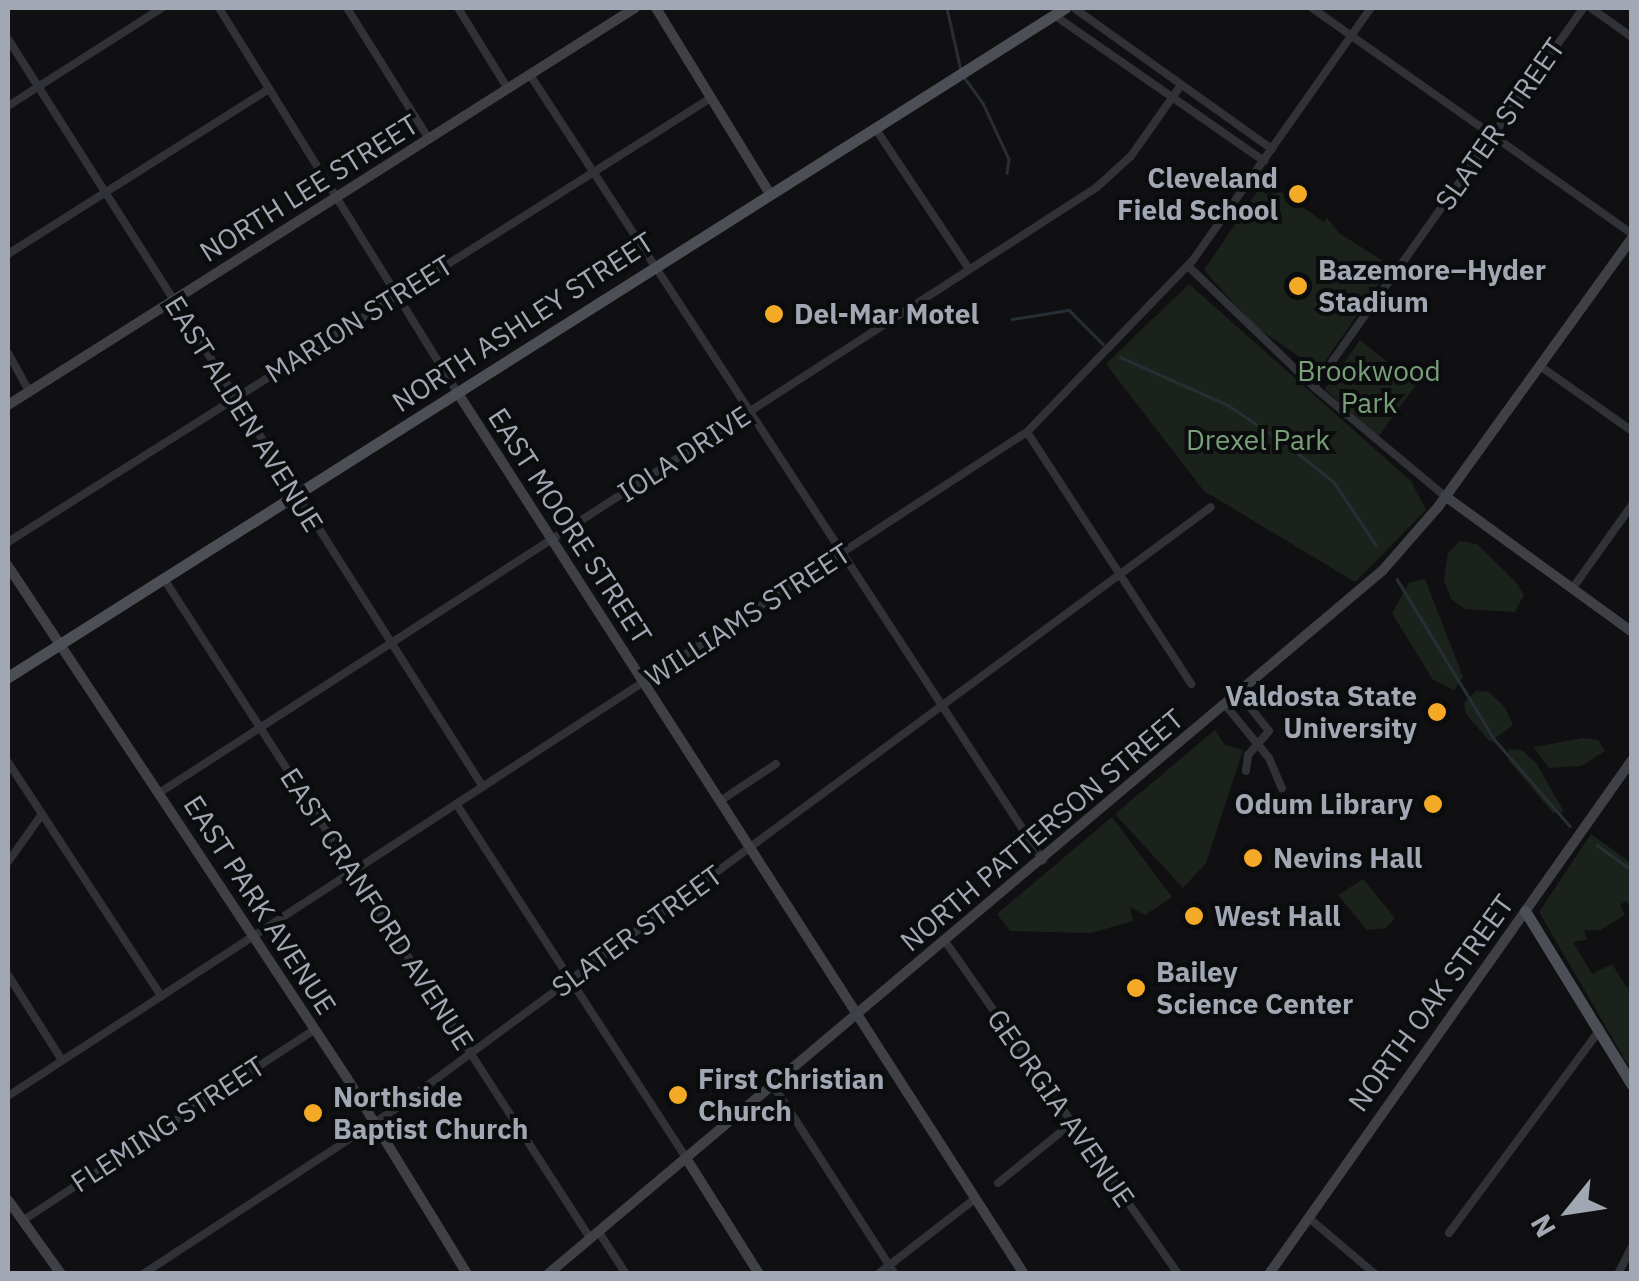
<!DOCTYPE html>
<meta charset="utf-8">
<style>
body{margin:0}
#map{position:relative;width:1639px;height:1281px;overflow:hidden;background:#101012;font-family:"IBM Plex Sans",sans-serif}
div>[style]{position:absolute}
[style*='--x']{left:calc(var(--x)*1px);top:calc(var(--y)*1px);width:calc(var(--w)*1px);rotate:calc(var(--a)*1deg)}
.green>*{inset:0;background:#1b221b}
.stream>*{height:2.5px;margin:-1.25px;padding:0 1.25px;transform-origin:1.25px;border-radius:1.25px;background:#272f35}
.street>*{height:8px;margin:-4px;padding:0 4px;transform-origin:4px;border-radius:4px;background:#313237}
.secondary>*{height:10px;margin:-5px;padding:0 5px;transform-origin:5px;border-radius:5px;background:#3f4147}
.primary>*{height:11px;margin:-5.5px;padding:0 5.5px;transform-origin:5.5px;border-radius:5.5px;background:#4d4f56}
.dots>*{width:28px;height:28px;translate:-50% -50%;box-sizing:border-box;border:5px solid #0b0c0d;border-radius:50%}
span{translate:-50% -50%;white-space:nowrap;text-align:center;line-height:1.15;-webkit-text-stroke:8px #0b0c0d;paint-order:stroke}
.street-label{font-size:28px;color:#a1a7b3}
.poi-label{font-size:28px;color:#a1a7b3;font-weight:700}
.right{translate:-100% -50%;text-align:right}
.left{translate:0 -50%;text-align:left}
.park-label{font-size:28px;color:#789f79}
.frame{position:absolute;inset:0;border:10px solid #a1a7b3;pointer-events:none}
.north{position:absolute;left:1519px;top:1161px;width:100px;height:100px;-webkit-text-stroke:8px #0b0c0d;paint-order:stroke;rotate:240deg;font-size:28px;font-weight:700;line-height:40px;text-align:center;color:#a1a7b3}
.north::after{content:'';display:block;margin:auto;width:35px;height:45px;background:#a1a7b3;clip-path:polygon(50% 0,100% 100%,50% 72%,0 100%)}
</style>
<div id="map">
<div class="green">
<div style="clip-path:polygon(1259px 189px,1268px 195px,1281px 192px,1324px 222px,1327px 218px,1339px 233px,1391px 266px,1319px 370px,1254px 326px,1204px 270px)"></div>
<div style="clip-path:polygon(1189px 284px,1411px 481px,1426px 510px,1355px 582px,1204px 491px,1106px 364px)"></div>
<div style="clip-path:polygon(1360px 340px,1416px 385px,1378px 437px,1325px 389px)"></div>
<div style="clip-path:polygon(1460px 541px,1477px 544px,1516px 582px,1524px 595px,1515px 612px,1465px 609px,1451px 599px,1444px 580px,1448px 553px)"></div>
<div style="clip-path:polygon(1425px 579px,1463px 677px,1454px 690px,1433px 680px,1392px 613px,1409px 583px)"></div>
<div style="clip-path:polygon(1476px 691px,1489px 692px,1505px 707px,1513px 725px,1490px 742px,1466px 714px,1464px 703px)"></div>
<div style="clip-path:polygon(1215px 730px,1225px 745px,1243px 750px,1206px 863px,1183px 888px,1115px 814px)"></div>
<div style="clip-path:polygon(1584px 738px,1598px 740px,1605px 751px,1581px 766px,1549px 768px,1533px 747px)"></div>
<div style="clip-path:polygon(1508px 749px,1522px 750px,1537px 764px,1564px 812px,1553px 813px,1509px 761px)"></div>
<div style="clip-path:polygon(1112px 817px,1172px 897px,1145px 915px,1130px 907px,1133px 921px,1091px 933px,1010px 931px,997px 914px)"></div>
<div style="clip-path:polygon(1591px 834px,1631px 863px,1631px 908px,1626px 901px,1620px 905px,1625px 915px,1600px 930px,1584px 930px,1587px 940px,1573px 942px,1592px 974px,1612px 964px,1627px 988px,1631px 985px,1631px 1070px,1539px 912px)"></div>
<div style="clip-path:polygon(1363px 879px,1395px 918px,1386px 928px,1367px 930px,1338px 895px)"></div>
</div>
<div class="stream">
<div style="--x:947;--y:8;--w:64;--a:77.3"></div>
<div style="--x:964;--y:77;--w:32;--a:54"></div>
<div style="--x:983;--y:103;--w:62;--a:65.1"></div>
<div style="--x:1009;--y:159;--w:14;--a:98"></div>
<div style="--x:1012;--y:319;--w:58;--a:-9"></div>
<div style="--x:1069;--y:310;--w:48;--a:45"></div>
<div style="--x:1120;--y:357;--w:118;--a:24"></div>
<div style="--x:1228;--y:405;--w:70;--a:33.9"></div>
<div style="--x:1286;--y:444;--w:61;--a:38.4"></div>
<div style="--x:1334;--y:482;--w:76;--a:56.3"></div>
<div style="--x:1397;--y:579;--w:188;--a:58.7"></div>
<div style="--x:1495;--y:740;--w:114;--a:48.9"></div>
<div style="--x:1597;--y:845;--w:43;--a:35.5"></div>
</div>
<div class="street">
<div style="--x:219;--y:8;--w:455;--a:58.2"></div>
<div style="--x:347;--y:8;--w:155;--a:58"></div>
<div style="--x:458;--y:8;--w:95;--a:58.3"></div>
<div style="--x:1074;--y:8;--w:243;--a:35.5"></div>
<div style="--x:1312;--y:8;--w:392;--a:35.2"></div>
<div style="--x:1591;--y:8;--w:50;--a:35.3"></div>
<div style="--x:1054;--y:15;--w:256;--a:34.8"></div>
<div style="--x:8;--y:39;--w:886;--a:57.58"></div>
<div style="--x:530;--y:75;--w:938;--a:56.84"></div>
<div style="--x:8;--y:106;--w:183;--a:-32.5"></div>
<div style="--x:875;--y:128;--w:169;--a:56.3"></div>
<div style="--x:8;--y:254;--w:309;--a:-32.3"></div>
<div style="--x:1188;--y:266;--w:175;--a:43.8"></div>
<div style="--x:1314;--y:387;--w:170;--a:39.8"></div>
<div style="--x:8;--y:353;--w:43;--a:61.1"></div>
<div style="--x:1540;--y:366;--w:113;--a:35.2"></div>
<div style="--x:1314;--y:387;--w:465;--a:-54.6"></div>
<div style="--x:1027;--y:432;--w:301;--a:56.9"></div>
<div style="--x:8;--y:542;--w:831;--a:-32.28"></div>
<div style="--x:164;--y:579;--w:785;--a:57.12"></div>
<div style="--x:1572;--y:589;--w:103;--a:-54.5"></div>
<div style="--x:1240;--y:695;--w:46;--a:51.1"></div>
<div style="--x:1269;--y:731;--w:32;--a:131"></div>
<div style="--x:1248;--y:755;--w:16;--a:97"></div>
<div style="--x:1226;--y:706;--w:67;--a:50.4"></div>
<div style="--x:1269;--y:758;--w:33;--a:67"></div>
<div style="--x:8;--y:762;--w:280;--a:56.8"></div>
<div style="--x:159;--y:793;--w:1117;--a:-32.86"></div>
<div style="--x:1097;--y:187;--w:46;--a:-42.4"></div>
<div style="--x:1131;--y:156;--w:87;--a:-54.8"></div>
<div style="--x:720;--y:801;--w:67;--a:-33.5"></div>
<div style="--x:457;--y:805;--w:421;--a:57"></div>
<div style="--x:8;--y:862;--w:59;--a:-54.7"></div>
<div style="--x:945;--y:941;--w:406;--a:55"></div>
<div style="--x:8;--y:975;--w:101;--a:57.6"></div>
<div style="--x:773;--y:1085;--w:225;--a:57.2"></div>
<div style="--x:8;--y:1096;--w:1216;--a:-33.09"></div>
<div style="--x:1027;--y:432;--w:239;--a:-46"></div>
<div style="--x:1193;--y:260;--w:309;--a:-54.8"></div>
<div style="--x:998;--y:1183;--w:95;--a:-39"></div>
<div style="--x:1309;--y:1218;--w:87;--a:40.3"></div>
<div style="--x:22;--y:1221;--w:350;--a:-33.2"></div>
<div style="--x:598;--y:1231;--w:51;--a:56.9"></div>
<div style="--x:1449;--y:1233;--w:252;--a:-53.4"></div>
<div style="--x:143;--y:1274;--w:300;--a:-33.2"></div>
<div style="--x:394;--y:1110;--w:1015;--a:-36.43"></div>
<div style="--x:878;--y:1274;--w:124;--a:-37.8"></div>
<div style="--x:1618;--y:1274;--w:30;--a:-63"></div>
</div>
<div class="secondary">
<div style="--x:656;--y:8;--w:218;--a:58.5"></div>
<div style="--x:459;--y:395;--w:1045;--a:57.27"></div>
<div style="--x:8;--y:405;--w:742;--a:-32.34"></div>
<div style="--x:1445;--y:496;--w:231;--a:36"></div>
<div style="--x:8;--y:566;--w:614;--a:56.49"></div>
<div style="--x:347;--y:1078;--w:230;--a:58.5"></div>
<div style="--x:686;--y:1158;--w:137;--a:57.8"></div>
<div style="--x:8;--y:1200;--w:91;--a:54.4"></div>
<div style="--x:548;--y:1274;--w:1092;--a:-40.13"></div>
<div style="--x:1383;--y:570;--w:84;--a:-48.9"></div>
<div style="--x:1438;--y:507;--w:332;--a:-54.2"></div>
<div style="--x:1269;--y:1274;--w:629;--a:-54.77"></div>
</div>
<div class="primary">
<div style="--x:8;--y:677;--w:1251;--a:-32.33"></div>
<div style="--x:1525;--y:911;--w:204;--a:58.4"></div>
</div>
<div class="dots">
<div style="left:1298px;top:194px;background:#f4a927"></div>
<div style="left:1298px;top:286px;background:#f4a927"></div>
<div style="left:774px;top:314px;background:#f4a927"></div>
<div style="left:1437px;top:712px;background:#f4a927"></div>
<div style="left:1433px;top:804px;background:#f4a927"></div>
<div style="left:1253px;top:858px;background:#f4a927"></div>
<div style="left:1194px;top:916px;background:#f4a927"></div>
<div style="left:1136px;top:988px;background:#f4a927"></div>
<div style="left:678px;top:1095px;background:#f4a927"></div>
<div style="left:313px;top:1113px;background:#f4a927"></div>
</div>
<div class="street-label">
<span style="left:1500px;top:124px;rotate:-55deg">SLATER STREET</span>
<span style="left:309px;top:188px;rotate:-32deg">NORTH LEE STREET</span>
<span style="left:359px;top:319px;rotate:-32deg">MARION STREET</span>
<span style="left:523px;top:322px;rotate:-33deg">NORTH ASHLEY STREET</span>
<span style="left:244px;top:414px;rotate:58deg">EAST ALDEN AVENUE</span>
<span style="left:684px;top:454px;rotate:-33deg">IOLA DRIVE</span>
<span style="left:570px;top:526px;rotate:57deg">EAST MOORE STREET</span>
<span style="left:748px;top:615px;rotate:-33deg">WILLIAMS STREET</span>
<span style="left:1042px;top:830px;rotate:-40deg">NORTH PATTERSON STREET</span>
<span style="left:260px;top:905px;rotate:57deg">EAST PARK AVENUE</span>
<span style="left:377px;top:909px;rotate:57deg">EAST CRANFORD AVENUE</span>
<span style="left:637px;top:931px;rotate:-36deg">SLATER STREET</span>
<span style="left:1431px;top:1003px;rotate:-54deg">NORTH OAK STREET</span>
<span style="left:1061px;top:1108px;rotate:55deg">GEORGIA AVENUE</span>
<span style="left:168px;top:1124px;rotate:-33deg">FLEMING STREET</span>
</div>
<div class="poi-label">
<span class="right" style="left:1278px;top:194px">Cleveland<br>Field School</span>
<span class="left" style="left:1318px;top:286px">Bazemore–Hyder<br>Stadium</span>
<span class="left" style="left:794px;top:314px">Del-Mar Motel</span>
<span class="right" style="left:1417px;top:712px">Valdosta State<br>University</span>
<span class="right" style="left:1413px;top:804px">Odum Library</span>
<span class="left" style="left:1273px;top:858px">Nevins Hall</span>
<span class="left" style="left:1214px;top:916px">West Hall</span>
<span class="left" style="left:1156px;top:988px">Bailey<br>Science Center</span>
<span class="left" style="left:698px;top:1095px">First Christian<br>Church</span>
<span class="left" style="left:333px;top:1113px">Northside<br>Baptist Church</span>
</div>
<div class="park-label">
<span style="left:1369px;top:387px">Brookwood<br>Park</span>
<span style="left:1258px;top:440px">Drexel Park</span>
</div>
<div class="frame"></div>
<div class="north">N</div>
</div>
